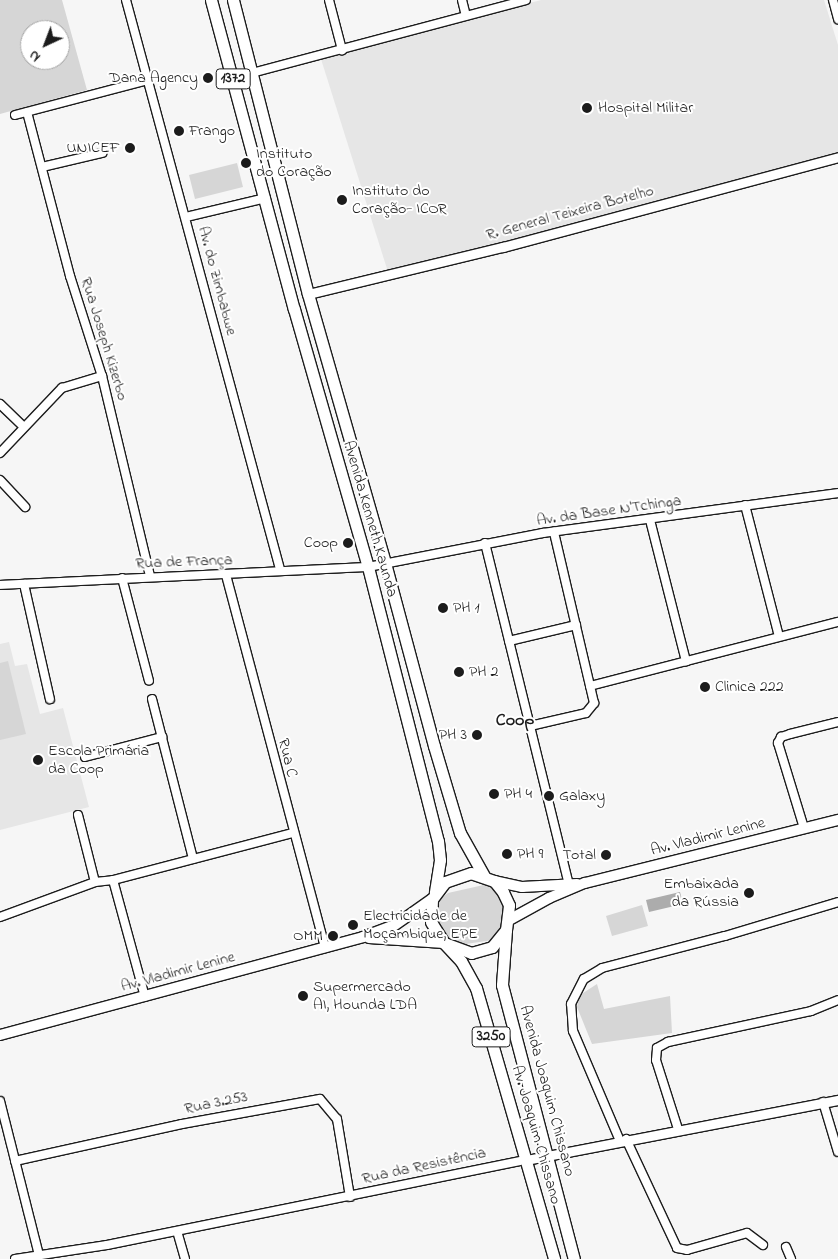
<!DOCTYPE html>
<meta charset="utf-8">
<style>
body{margin:0}
#map{position:relative;width:838px;height:1259px;overflow:hidden;background:#f6f6f6;font-family:"Indie Flower",sans-serif}
div>[style]{position:absolute}
[style*='--x']{left:calc(var(--x)*1px);top:calc(var(--y)*1px);width:calc(var(--w)*1px);rotate:calc(var(--a)*1deg)}
.built>*{inset:0;background:#e6e6e6}
.green>*{inset:0;background:#d6d6d6}
.water>*{inset:0;background:#acacac}
.roads{filter:drop-shadow(1px 0 #1c1c1c) drop-shadow(-1px 0 #1c1c1c) drop-shadow(0 1px #1c1c1c) drop-shadow(0 -1px #1c1c1c)}
.minor>*{height:8px;margin:-4px;padding:0 4px;transform-origin:4px;border-radius:4px;background:#fff}
.tertiary>*{height:9px;margin:-4.5px;padding:0 4.5px;transform-origin:4.5px;border-radius:4.5px;background:#fff}
.secondary>*{height:10px;margin:-5px;padding:0 5px;transform-origin:5px;border-radius:5px;background:#fff}
.primary>*{height:11px;margin:-5.5px;padding:0 5.5px;transform-origin:5.5px;border-radius:5.5px;background:#fff}
.dots>*{width:14px;height:14px;translate:-50% -50%;box-sizing:border-box;border:2px solid #fff;border-radius:50%}
span{translate:-50% -50%;white-space:nowrap;text-align:center;line-height:1.15;-webkit-text-stroke:4px #fff;paint-order:stroke}
.shield-label span{padding:1px 4px;background:#fff;border:1px solid;border-radius:4px;-webkit-text-stroke-width:0}
.shield-label{font-size:15px;color:#1c1c1c;font-weight:700}
.poi-label{font-size:16px;color:#1c1c1c}
.right{translate:-100% -50%;text-align:right}
.left{translate:0 -50%;text-align:left}
.street-label{font-size:16px;color:#1c1c1c}
.neighbourhood-label{font-size:18px;color:#1c1c1c;font-weight:700}
.north{position:absolute;left:20px;top:20px;width:50px;height:50px;box-sizing:border-box;background:#fff;border:1px solid #a4a4a4;border-radius:50%;rotate:223deg;font-size:14px;font-weight:700;line-height:20px;text-align:center;color:#1c1c1c}
.north::after{content:'';display:block;margin:auto;width:18px;height:22px;background:#1c1c1c;clip-path:polygon(50% 0,100% 100%,50% 72%,0 100%)}
</style>
<div id="map">
<div class="built">
<div style="clip-path:polygon(541px 0,824px 0,838px 45px,838px 156px,388px 272px,321px 59px)"></div>
<div style="clip-path:polygon(9px 642px,15px 666px,27px 664px,40px 714px,63px 708px,89px 807px,0 830px,0 644px)"></div>
</div>
<div class="green">
<div style="clip-path:polygon(evenodd,0 0,62px 0,87px 90px,0 114px,0 0,30px 30px,60px 30px,60px 60px,30px 60px,30px 30px)"></div>
<div style="clip-path:polygon(237px 163px,243px 187px,195px 199px,189px 175px)"></div>
<div style="clip-path:polygon(8px 661px,26px 734px,0 740px,0 663px)"></div>
<div style="clip-path:polygon(488px 884px,496px 887px,510px 899px,514px 911px,511px 922px,493px 940px,452px 946px,432px 914px,435px 903px,448px 893px)"></div>
<div style="clip-path:polygon(642px 905px,648px 926px,612px 936px,606px 916px)"></div>
<div style="clip-path:polygon(597px 984px,604px 1009px,670px 996px,672px 1033px,592px 1044px,577px 1007px,580px 995px)"></div>
</div>
<div class="water">
<div style="clip-path:polygon(680px 892px,683px 904px,649px 912px,646px 900px)"></div>
</div>
<div class="roads">
<div class="minor">
<div style="--x:126;--y:0;--w:589;--a:74.86"></div>
<div style="--x:329;--y:0;--w:52;--a:75.4"></div>
<div style="--x:462;--y:0;--w:16;--a:76"></div>
<div style="--x:833;--y:0;--w:20;--a:75"></div>
<div style="--x:233;--y:78;--w:303;--a:-14.9"></div>
<div style="--x:27;--y:112;--w:170;--a:75.3"></div>
<div style="--x:70;--y:276;--w:105;--a:72.3"></div>
<div style="--x:102;--y:376;--w:206;--a:76.5"></div>
<div style="--x:15;--y:115;--w:138;--a:-14.7"></div>
<div style="--x:42;--y:167;--w:62;--a:-13.1"></div>
<div style="--x:186;--y:217;--w:82;--a:-13.4"></div>
<div style="--x:0;--y:404;--w:33;--a:44"></div>
<div style="--x:0;--y:453;--w:90;--a:-46.4"></div>
<div style="--x:62;--y:388;--w:42;--a:-16.7"></div>
<div style="--x:0;--y:480;--w:37;--a:47"></div>
<div style="--x:745;--y:505;--w:135;--a:75.5"></div>
<div style="--x:650;--y:520;--w:146;--a:75.7"></div>
<div style="--x:485;--y:543;--w:351;--a:76.2"></div>
<div style="--x:226;--y:575;--w:386;--a:75.1"></div>
<div style="--x:122;--y:578;--w:106;--a:75.3"></div>
<div style="--x:24;--y:584;--w:118;--a:77.3"></div>
<div style="--x:0;--y:585;--w:368;--a:-2.8"></div>
<div style="--x:368;--y:567;--w:178;--a:-11"></div>
<div style="--x:543;--y:533;--w:298;--a:-7.7"></div>
<div style="--x:509;--y:641;--w:69;--a:-13.4"></div>
<div style="--x:590;--y:686;--w:256;--a:-14.5"></div>
<div style="--x:152;--y:699;--w:165;--a:75.6"></div>
<div style="--x:530;--y:726;--w:57;--a:-13.1"></div>
<div style="--x:586;--y:713;--w:13;--a:-51"></div>
<div style="--x:594;--y:703;--w:176;--a:-103.2"></div>
<div style="--x:85;--y:757;--w:80;--a:-14.6"></div>
<div style="--x:78;--y:815;--w:69;--a:75.8"></div>
<div style="--x:804;--y:828;--w:89;--a:-107"></div>
<div style="--x:778;--y:743;--w:7;--a:-63"></div>
<div style="--x:781;--y:737;--w:9;--a:-18"></div>
<div style="--x:790;--y:734;--w:49;--a:-14"></div>
<div style="--x:113;--y:880;--w:121;--a:74.7"></div>
<div style="--x:0;--y:917;--w:101;--a:-20.2"></div>
<div style="--x:95;--y:882;--w:18;--a:-6"></div>
<div style="--x:113;--y:880;--w:185;--a:-14.7"></div>
<div style="--x:0;--y:1101;--w:159;--a:75.8"></div>
<div style="--x:823;--y:1102;--w:52;--a:73.3"></div>
<div style="--x:678;--y:1129;--w:72;--a:-107.7"></div>
<div style="--x:656;--y:1060;--w:12;--a:-85"></div>
<div style="--x:657;--y:1048;--w:13;--a:-29"></div>
<div style="--x:668;--y:1042;--w:146;--a:-12.2"></div>
<div style="--x:811;--y:1011;--w:29;--a:-22"></div>
<div style="--x:626;--y:1139;--w:120;--a:64.9"></div>
<div style="--x:677;--y:1248;--w:10;--a:11"></div>
<div style="--x:687;--y:1250;--w:62;--a:-15.8"></div>
<div style="--x:747;--y:1233;--w:20;--a:37"></div>
<div style="--x:620;--y:1141;--w:120;--a:-113.1"></div>
<div style="--x:573;--y:1031;--w:27;--a:-94"></div>
<div style="--x:571;--y:1004;--w:28;--a:-63"></div>
<div style="--x:584;--y:979;--w:21;--a:-31"></div>
<div style="--x:602;--y:968;--w:127;--a:-14.6"></div>
<div style="--x:725;--y:936;--w:118;--a:-16.7"></div>
<div style="--x:15;--y:1161;--w:171;--a:-12.5"></div>
<div style="--x:182;--y:1124;--w:140;--a:-10.3"></div>
<div style="--x:320;--y:1099;--w:26;--a:50"></div>
<div style="--x:337;--y:1119;--w:79;--a:80.5"></div>
<div style="--x:177;--y:1231;--w:29;--a:74"></div>
<div style="--x:786;--y:1247;--w:13;--a:67"></div>
<div style="--x:15;--y:1259;--w:93;--a:-8.7"></div>
<div style="--x:107;--y:1245;--w:428;--a:-11.5"></div>
</div>
<div class="tertiary">
<div style="--x:308;--y:294;--w:201;--a:-13.6"></div>
<div style="--x:503;--y:247;--w:347;--a:-15"></div>
<div style="--x:526;--y:1160;--w:318;--a:-10.9"></div>
</div>
<div class="secondary">
<div style="--x:494;--y:881;--w:29;--a:12"></div>
<div style="--x:522;--y:887;--w:55;--a:-3.1"></div>
<div style="--x:509;--y:920;--w:46;--a:-28.8"></div>
<div style="--x:549;--y:898;--w:39;--a:-23"></div>
<div style="--x:585;--y:883;--w:261;--a:-14"></div>
<div style="--x:369;--y:938;--w:75;--a:3.8"></div>
<div style="--x:0;--y:1035;--w:376;--a:-15.1"></div>
<div style="--x:363;--y:937;--w:34;--a:-21"></div>
<div style="--x:395;--y:925;--w:45;--a:-35.1"></div>
</div>
<div class="primary">
<div style="--x:211;--y:0;--w:320;--a:75"></div>
<div style="--x:294;--y:309;--w:268;--a:74"></div>
<div style="--x:368;--y:567;--w:283;--a:75.7"></div>
<div style="--x:438;--y:841;--w:19;--a:84"></div>
<div style="--x:440;--y:860;--w:33;--a:99"></div>
<div style="--x:233;--y:0;--w:303;--a:75.7"></div>
<div style="--x:308;--y:294;--w:280;--a:74"></div>
<div style="--x:385;--y:563;--w:189;--a:75"></div>
<div style="--x:434;--y:746;--w:91;--a:73.4"></div>
<div style="--x:460;--y:833;--w:49;--a:60.8"></div>
<div style="--x:506;--y:930;--w:55;--a:94.2"></div>
<div style="--x:502;--y:985;--w:283;--a:75.3"></div>
<div style="--x:444;--y:943;--w:29;--a:20"></div>
<div style="--x:471;--y:953;--w:22;--a:-16"></div>
<div style="--x:492;--y:947;--w:22;--a:-51"></div>
<div style="--x:506;--y:930;--w:25;--a:-83"></div>
<div style="--x:509;--y:905;--w:14;--a:-115"></div>
<div style="--x:503;--y:892;--w:14;--a:-129"></div>
<div style="--x:494;--y:881;--w:24;--a:-161"></div>
<div style="--x:471;--y:873;--w:28;--a:161"></div>
<div style="--x:445;--y:882;--w:21;--a:127"></div>
<div style="--x:432;--y:899;--w:23;--a:92"></div>
<div style="--x:431;--y:922;--w:25;--a:58"></div>
<div style="--x:444;--y:943;--w:25;--a:47"></div>
<div style="--x:461;--y:961;--w:31;--a:61"></div>
<div style="--x:476;--y:988;--w:282;--a:73.9"></div>
</div>
</div>
<div class="dots">
<div style="left:208px;top:78px;background:#1c1c1c"></div>
<div style="left:587px;top:108px;background:#1c1c1c"></div>
<div style="left:179px;top:131px;background:#1c1c1c"></div>
<div style="left:130px;top:148px;background:#1c1c1c"></div>
<div style="left:246px;top:163px;background:#1c1c1c"></div>
<div style="left:342px;top:200px;background:#1c1c1c"></div>
<div style="left:348px;top:543px;background:#1c1c1c"></div>
<div style="left:443px;top:608px;background:#1c1c1c"></div>
<div style="left:459px;top:672px;background:#1c1c1c"></div>
<div style="left:705px;top:687px;background:#1c1c1c"></div>
<div style="left:477px;top:735px;background:#1c1c1c"></div>
<div style="left:38px;top:760px;background:#1c1c1c"></div>
<div style="left:494px;top:794px;background:#1c1c1c"></div>
<div style="left:549px;top:796px;background:#1c1c1c"></div>
<div style="left:507px;top:854px;background:#1c1c1c"></div>
<div style="left:606px;top:855px;background:#1c1c1c"></div>
<div style="left:749px;top:893px;background:#1c1c1c"></div>
<div style="left:353px;top:925px;background:#1c1c1c"></div>
<div style="left:333px;top:936px;background:#1c1c1c"></div>
<div style="left:303px;top:996px;background:#1c1c1c"></div>
</div>
<div class="shield-label">
<span style="left:233px;top:79px">1372</span>
<span style="left:491px;top:1037px">3250</span>
</div>
<div class="poi-label">
<span class="right" style="left:198px;top:78px">Dana Agency</span>
<span class="left" style="left:598px;top:108px">Hospital Militar</span>
<span class="left" style="left:189px;top:131px">Frango</span>
<span class="right" style="left:120px;top:148px">UNICEF</span>
<span class="left" style="left:256px;top:163px">Instituto<br>do Coração</span>
<span class="left" style="left:352px;top:200px">Instituto do<br>Coração- ICOR</span>
<span class="right" style="left:338px;top:543px">Coop</span>
<span class="left" style="left:453px;top:608px">PH 1</span>
<span class="left" style="left:469px;top:672px">PH 2</span>
<span class="left" style="left:715px;top:687px">Clinica 222</span>
<span class="right" style="left:467px;top:735px">PH 3</span>
<span class="left" style="left:48px;top:760px">Escola Primária<br>da Coop</span>
<span class="left" style="left:504px;top:794px">PH 4</span>
<span class="left" style="left:559px;top:796px">Galaxy</span>
<span class="left" style="left:517px;top:854px">PH 9</span>
<span class="right" style="left:596px;top:855px">Total</span>
<span class="right" style="left:739px;top:893px">Embaixada<br>da Rússia</span>
<span class="left" style="left:363px;top:925px">Electricidade de<br>Moçambique, EPE</span>
<span class="right" style="left:323px;top:936px">OMM</span>
<span class="left" style="left:313px;top:996px">Supermercado<br>AI, Hounda LDA</span>
</div>
<div class="street-label">
<span style="left:570px;top:213px;rotate:-15deg">R. General Teixeira Botelho</span>
<span style="left:217px;top:281px;rotate:75deg">Av. do Zimbabwe</span>
<span style="left:104px;top:339px;rotate:73deg">Rua Joseph Kizerbo</span>
<span style="left:609px;top:511px;rotate:-8deg">Av. da Base N'Tchinga</span>
<span style="left:370px;top:519px;rotate:74deg">Avenida Kenneth Kaunda</span>
<span style="left:184px;top:562px;rotate:-2deg">Rua de França</span>
<span style="left:287px;top:758px;rotate:76deg">Rua C</span>
<span style="left:708px;top:837px;rotate:-14deg">Av. Vladimir Lenine</span>
<span style="left:178px;top:972px;rotate:-15deg">Av. Vladimir Lenine</span>
<span style="left:547px;top:1091px;rotate:75deg">Avenida Joaquim Chissano</span>
<span style="left:216px;top:1103px;rotate:-11deg">Rua 3.253</span>
<span style="left:536px;top:1135px;rotate:74deg">Av. Joaquim Chissano</span>
<span style="left:424px;top:1166px;rotate:-12deg">Rua da Resistência</span>
</div>
<div class="neighbourhood-label">
<span style="left:515px;top:721px">Coop</span>
</div>
<div class="north">N</div>
</div>
